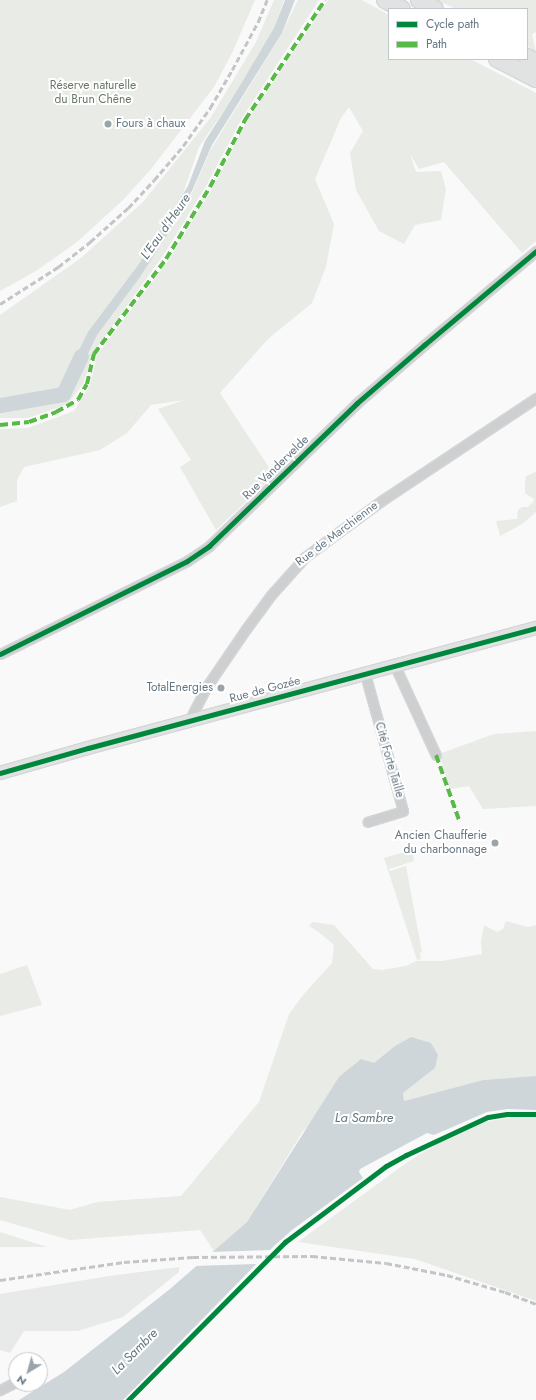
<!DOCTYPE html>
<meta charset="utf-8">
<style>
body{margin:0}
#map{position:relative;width:536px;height:1400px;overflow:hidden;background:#f9f9f9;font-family:Jost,sans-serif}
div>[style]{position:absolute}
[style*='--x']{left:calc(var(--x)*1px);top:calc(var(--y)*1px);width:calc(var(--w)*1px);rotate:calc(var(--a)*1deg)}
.built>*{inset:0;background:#e8e9e9}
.green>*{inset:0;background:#e8ebe6}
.water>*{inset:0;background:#ced6d9}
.pier>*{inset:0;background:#f9f9f9}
.river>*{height:15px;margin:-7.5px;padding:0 7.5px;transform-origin:7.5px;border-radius:7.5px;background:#ced6d9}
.roads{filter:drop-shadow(1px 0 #d5d6d7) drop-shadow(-1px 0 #d5d6d7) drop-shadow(0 1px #d5d6d7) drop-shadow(0 -1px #d5d6d7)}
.minor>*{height:9px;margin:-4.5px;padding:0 4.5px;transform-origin:4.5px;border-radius:4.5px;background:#cecfd0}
.secondary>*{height:12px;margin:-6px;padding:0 6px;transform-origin:6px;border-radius:6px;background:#e1e2e2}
.motorway>*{height:16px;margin:-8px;padding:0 8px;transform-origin:8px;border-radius:8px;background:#e1e2e2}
.rail>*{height:2.5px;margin-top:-1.25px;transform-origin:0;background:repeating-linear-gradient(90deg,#c3c5c6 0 6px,transparent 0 9px)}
.quiet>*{height:4px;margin-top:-2px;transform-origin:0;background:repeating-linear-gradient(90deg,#58b947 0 8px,transparent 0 12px)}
.cycleway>*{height:5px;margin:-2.5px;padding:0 2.5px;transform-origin:2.5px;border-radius:2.5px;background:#00873e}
.dots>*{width:11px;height:11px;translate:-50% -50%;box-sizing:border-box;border:2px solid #fff;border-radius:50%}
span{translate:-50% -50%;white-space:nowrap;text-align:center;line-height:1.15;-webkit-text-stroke:4px #fff;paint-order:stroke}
.park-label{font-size:12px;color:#687a64}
.poi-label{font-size:12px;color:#657683}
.left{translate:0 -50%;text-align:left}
.right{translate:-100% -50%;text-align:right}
.street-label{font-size:12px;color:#657683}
.water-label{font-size:13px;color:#60757c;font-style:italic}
.legend{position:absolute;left:388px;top:8px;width:140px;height:52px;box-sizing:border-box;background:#fff;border:1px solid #c1c8cd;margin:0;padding:5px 7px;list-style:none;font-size:12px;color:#657683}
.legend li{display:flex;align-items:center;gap:8px;height:20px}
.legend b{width:20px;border:1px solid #c1c8cd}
.north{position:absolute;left:8px;top:1352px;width:40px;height:40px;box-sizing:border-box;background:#fff;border:1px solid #c1c8cd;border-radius:50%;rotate:217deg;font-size:11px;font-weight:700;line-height:16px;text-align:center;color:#657683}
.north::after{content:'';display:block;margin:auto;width:14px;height:18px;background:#99a4ac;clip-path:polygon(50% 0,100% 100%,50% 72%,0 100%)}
</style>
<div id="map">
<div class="built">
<div style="clip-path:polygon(179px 1267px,179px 1272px,123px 1317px,78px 1331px,24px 1331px,10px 1353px,0 1350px,0 1294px,109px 1276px)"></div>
</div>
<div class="green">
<div style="clip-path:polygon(0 0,255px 0,232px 53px,214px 87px,151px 169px,123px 200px,77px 242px,36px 271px,0 291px)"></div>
<div style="clip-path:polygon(274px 0,284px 0,274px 28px,248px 75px,199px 147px,173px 222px,193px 191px,210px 151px,282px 33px,298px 0,319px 0,242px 118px,206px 186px,164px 254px,93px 353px,83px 384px,68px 404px,28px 418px,0 418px,0 315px,81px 258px,143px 202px,211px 117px,256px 42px)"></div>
<div style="clip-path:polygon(328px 0,362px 0,389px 15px,389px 59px,470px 59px,536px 93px,536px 241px,522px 253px,444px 162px,419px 169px,410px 154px,416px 172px,441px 171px,446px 189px,441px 220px,415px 225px,404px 244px,379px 231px,356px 190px,350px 153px,363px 131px,349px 107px,341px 118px,315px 179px,334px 224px,326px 267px,312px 303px,268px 339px,220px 393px,274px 475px,216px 530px,180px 467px,191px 460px,158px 409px,184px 400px,151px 405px,127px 433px,100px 450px,24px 467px,17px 480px,17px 501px,0 507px,0 429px,28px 428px,74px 411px,90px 385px,97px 355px,168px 261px,212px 189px,247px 121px)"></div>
<div style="clip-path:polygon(437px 0,536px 0,536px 32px,532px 34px,536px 52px,527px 46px,527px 9px,456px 9px)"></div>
<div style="clip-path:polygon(536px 472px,536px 512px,522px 524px,500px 536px,496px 521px,517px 519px,518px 510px,522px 507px,528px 507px,533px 502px,534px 499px,525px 493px,525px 482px,526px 476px)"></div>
<div style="clip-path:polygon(536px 731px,536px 806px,483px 809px,469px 786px,450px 789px,439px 754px,494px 734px)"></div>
<div style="clip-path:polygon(412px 850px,414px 861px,389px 869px,390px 871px,406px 866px,422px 952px,420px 953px,421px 959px,417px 960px,384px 858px)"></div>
<div style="clip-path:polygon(506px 921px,528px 927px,536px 925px,536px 1076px,483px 1080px,404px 1101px,403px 1093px,435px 1068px,395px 1046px,374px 1063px,303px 1131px,247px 1222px,214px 1251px,200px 1230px,70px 1240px,0 1220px,0 1197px,70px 1210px,97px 1202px,181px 1196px,259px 1102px,289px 1014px,304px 994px,332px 963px,334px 945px,320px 933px,309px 926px,313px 922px,334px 925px,373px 969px,382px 970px,406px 966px,416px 961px,442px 961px,482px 954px,481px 941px,484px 925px,497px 932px,503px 929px)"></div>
<div style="clip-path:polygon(27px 965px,42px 1005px,0 1016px,0 974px)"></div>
<div style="clip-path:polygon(533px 1114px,536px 1115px,536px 1301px,415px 1259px,298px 1242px,409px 1161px,471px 1124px)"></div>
<div style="clip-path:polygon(0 1232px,47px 1247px,0 1247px)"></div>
</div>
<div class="water">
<div style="clip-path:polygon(285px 0,295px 0,282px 33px,212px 145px,192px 191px,167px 235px,140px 277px,97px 335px,77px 376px,68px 373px,88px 332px,139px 264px,188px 186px,205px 141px,238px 89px,274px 28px)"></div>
<div style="clip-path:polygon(411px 1037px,431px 1043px,438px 1055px,435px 1068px,403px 1093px,404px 1101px,483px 1080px,536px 1076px,536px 1110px,508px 1109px,487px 1112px,434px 1135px,427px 1133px,360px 1169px,359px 1172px,363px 1178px,292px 1230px,274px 1246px,123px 1400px,19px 1400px,64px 1372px,170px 1289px,247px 1222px,339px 1077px,361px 1059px,374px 1063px,395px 1046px)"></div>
</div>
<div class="pier">
<div style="clip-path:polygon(272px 1250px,259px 1264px,194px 1266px,210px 1252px)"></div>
</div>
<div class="river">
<div style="--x:0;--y:405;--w:64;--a:-9.9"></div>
<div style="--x:63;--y:394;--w:42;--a:-64.7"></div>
</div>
<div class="roads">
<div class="minor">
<div style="--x:0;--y:654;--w:209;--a:-26.4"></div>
<div style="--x:187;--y:561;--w:27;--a:-34"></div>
<div style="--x:209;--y:546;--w:206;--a:-44"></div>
<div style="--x:357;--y:403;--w:89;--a:-40.9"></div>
<div style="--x:424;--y:345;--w:146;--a:-40"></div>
<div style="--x:395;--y:666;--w:98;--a:65.3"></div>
<div style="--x:365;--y:674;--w:142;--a:74.5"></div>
<div style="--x:403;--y:811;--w:37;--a:163"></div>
<div style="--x:189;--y:721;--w:36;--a:-63"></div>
<div style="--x:205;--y:689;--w:73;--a:-55.7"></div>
<div style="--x:246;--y:629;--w:42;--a:-53.7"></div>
<div style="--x:271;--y:595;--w:51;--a:-48.2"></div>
<div style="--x:305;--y:557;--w:94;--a:-36.4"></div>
<div style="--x:381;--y:501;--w:186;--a:-33.6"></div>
<div style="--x:0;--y:1390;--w:18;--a:-27"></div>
</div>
<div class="secondary">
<div style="--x:0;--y:773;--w:91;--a:-15.9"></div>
<div style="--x:88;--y:748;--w:464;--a:-15"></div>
</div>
<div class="motorway">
<div style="--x:385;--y:0;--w:19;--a:28"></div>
<div style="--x:419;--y:0;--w:18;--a:29"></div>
<div style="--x:527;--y:57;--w:10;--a:29"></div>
<div style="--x:497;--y:59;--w:44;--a:27.1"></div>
</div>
</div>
<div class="rail">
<div style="--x:0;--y:304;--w:69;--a:-32.5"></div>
<div style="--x:58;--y:267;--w:41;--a:-38"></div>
<div style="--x:90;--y:242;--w:51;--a:-41.8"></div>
<div style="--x:128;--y:208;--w:38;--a:-47"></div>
<div style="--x:154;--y:180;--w:45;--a:-49.5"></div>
<div style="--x:183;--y:146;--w:47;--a:-54.6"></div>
<div style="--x:210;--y:108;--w:44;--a:-59.9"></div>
<div style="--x:232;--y:70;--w:55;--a:-61.6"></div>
<div style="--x:258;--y:22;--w:24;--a:-68"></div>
<div style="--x:0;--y:1280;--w:125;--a:-8.3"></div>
<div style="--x:124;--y:1262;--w:69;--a:-4.1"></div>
<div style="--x:193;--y:1257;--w:119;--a:-0.5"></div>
<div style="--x:312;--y:1256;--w:74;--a:5.4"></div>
<div style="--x:386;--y:1263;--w:62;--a:11.1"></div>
<div style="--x:447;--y:1275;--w:60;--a:16.3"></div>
<div style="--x:505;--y:1292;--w:33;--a:21"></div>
</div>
<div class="quiet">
<div style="--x:0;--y:425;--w:29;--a:-6"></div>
<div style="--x:29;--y:422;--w:29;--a:-20"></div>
<div style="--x:56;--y:412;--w:25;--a:-29"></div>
<div style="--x:78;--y:400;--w:18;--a:-61"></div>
<div style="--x:87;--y:384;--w:31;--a:-77"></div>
<div style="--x:94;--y:354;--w:119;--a:-52.8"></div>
<div style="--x:166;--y:259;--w:84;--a:-58.6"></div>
<div style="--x:210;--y:187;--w:76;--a:-62.4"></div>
<div style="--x:245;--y:120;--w:144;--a:-56.3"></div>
<div style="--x:436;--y:755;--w:69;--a:70.5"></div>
</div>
<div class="cycleway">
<div style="--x:0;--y:654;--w:209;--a:-26.4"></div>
<div style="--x:187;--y:561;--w:27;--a:-34"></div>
<div style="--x:209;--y:546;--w:206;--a:-44"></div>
<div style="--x:357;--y:403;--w:89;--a:-40.9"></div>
<div style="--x:424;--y:345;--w:146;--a:-40"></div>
<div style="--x:0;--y:773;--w:91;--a:-15.9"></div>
<div style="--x:88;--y:748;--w:464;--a:-15"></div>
<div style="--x:128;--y:1400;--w:223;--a:-45.2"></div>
<div style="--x:285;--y:1242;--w:126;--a:-37"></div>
<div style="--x:386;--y:1166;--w:23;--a:-29"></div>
<div style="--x:406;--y:1155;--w:90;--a:-24.9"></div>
<div style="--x:488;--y:1117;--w:19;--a:-9"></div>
<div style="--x:507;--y:1114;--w:29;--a:0"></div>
</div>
<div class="dots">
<div style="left:108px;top:124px;background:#99a4ac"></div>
<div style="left:221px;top:688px;background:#99a4ac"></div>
<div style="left:495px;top:843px;background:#99a4ac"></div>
</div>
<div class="park-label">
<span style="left:93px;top:93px">Réserve naturelle<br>du Brun Chêne</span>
</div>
<div class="poi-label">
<span class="left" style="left:116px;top:124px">Fours à chaux</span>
<span class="right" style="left:213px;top:688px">TotalEnergies</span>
<span class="right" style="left:487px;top:843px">Ancien Chaufferie<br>du charbonnage</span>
</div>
<div class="street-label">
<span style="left:276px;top:468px;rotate:-44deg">Rue Vandervelde</span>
<span style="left:337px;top:534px;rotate:-37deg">Rue de Marchienne</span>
<span style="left:265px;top:690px;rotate:-15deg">Rue de Gozée</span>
<span style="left:389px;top:760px;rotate:74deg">Cité Forte Taille</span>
</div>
<div class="water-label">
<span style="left:166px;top:227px;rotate:-55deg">L'Eau d'Heure</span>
<span style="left:364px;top:1118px">La Sambre</span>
<span style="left:135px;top:1352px;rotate:-45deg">La Sambre</span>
</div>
<ul class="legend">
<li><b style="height:5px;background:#00873e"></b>Cycle path</li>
<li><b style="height:5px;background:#58b947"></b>Path</li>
</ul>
<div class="north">N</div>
</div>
